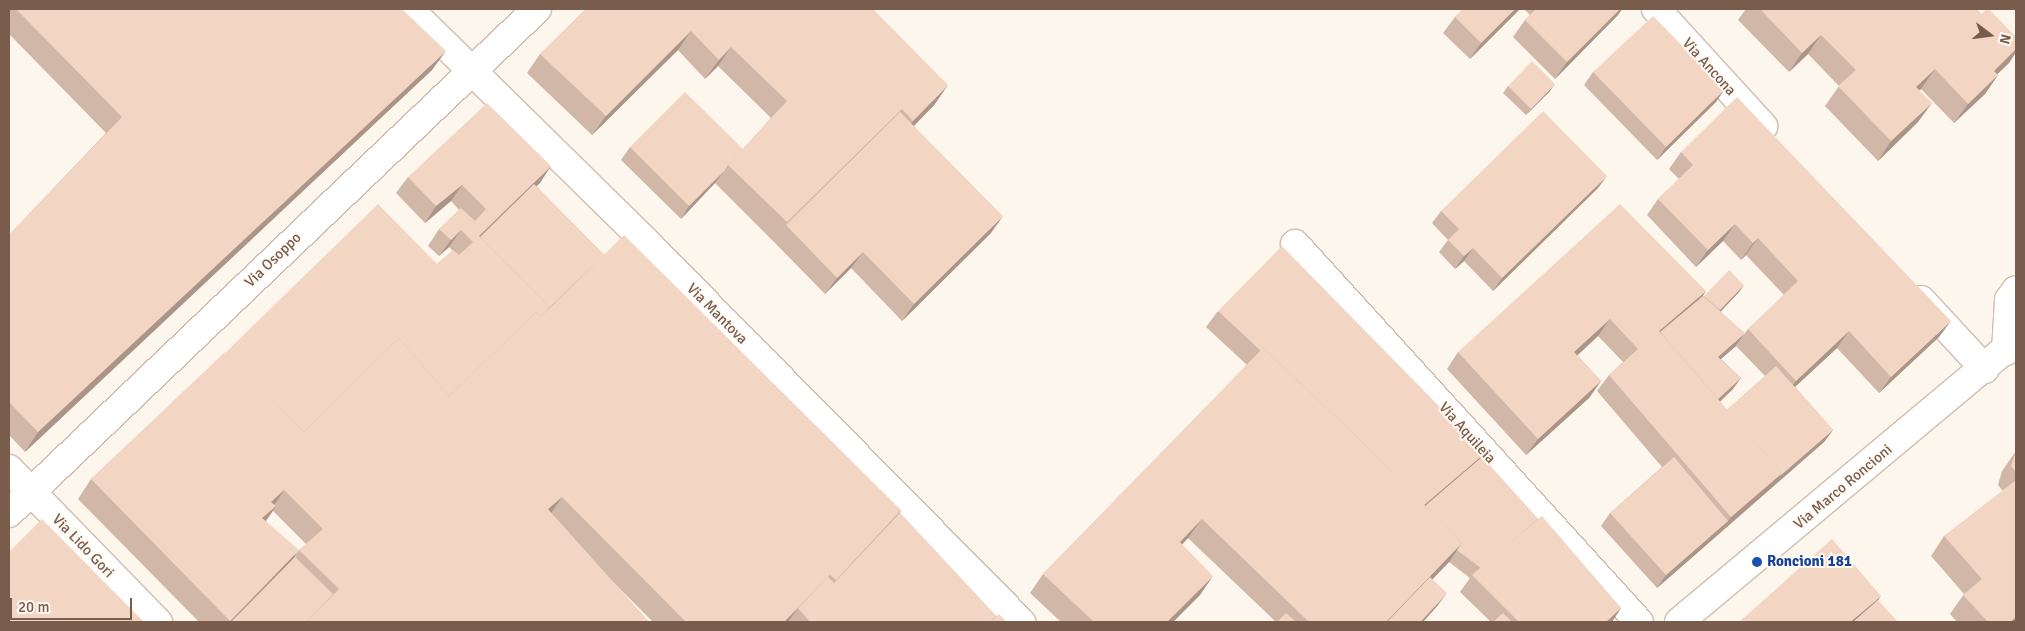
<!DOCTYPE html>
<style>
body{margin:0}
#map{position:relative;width:2025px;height:631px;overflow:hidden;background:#fdf6ec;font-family:Signika,sans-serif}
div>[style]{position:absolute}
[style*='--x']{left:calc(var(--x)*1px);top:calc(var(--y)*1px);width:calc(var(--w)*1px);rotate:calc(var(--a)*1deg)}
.roads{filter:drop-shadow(1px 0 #d1beb0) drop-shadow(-1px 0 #d1beb0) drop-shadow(0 1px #d1beb0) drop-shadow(0 -1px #d1beb0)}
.street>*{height:28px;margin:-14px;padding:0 14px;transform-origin:14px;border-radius:14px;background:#fff}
.secondary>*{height:28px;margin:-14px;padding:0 14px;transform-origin:14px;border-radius:14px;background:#fff}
.wall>*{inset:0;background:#d1b7a8}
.shaded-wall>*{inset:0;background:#aa9588}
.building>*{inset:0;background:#f3d5c3}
.dots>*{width:14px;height:14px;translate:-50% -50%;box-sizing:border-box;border:2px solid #fffaf3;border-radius:50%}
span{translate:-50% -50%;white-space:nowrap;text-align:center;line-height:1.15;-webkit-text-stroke:4px #fffaf3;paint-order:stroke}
.street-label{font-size:15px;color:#7a5c4d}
.transit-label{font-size:15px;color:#164399;font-weight:700}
.left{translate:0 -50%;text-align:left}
.frame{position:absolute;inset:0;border:10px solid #7a5c4d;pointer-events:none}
.north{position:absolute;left:1965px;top:10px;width:50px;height:50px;-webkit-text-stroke:4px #fffaf3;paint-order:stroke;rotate:105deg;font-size:14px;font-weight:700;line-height:20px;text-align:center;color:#7a5c4d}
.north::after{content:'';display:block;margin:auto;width:18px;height:22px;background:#7a5c4d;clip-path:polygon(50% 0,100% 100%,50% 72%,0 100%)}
.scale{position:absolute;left:10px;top:598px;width:122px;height:22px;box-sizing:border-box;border:2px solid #7a5c4d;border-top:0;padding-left:6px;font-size:15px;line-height:18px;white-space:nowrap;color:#7a5c4d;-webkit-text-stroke:4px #fffaf3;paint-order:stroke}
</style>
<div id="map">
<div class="roads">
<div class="street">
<div style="--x:409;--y:9;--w:337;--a:44.5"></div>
<div style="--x:649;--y:245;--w:530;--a:45.38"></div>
<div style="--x:1656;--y:9;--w:159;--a:47.6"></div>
<div style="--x:1295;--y:244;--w:511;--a:47.7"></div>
<div style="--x:1921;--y:300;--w:94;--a:47.2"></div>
<div style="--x:9;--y:469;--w:214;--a:45.8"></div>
<div style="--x:9;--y:513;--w:730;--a:-43.67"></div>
</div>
<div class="secondary">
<div style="--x:2006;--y:351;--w:51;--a:-86.6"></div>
<div style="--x:2009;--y:300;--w:12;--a:-55"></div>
<div style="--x:1679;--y:622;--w:439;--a:-39.9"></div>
</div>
</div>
<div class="wall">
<div style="clip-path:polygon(9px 9px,402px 9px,432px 70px,25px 452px,9px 435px,9px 235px,106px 133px,9px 34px)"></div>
<div style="clip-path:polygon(586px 9px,873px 9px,935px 104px,914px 126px,991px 233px,902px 321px,851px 268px,825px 294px,774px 242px,715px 183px,681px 219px,621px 160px,630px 147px,743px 149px,771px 118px,718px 66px,705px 79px,678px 50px,592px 135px,527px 73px,540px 54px)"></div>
<div style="clip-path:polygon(1463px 9px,1520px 9px,1470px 59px,1443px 33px,1455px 17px)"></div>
<div style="clip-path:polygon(1524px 9px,1622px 9px,1618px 15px,1555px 79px,1513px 37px,1525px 20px,1530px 15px)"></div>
<div style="clip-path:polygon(1746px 9px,1976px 9px,1981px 14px,2016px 37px,2016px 52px,2009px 63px,1997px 74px,1998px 75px,1985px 94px,1954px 123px,1921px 89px,1919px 90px,1918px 122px,1878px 161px,1825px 106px,1839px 86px,1808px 54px,1789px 72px,1738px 20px)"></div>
<div style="clip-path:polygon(1593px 72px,1716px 102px,1657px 160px,1584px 85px)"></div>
<div style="clip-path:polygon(1508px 86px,1550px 91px,1526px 115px,1503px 93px)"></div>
<div style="clip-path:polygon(1681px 152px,1939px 337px,1879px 393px,1837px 348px,1795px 387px,1833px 430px,1824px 442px,1657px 588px,1601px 526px,1610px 513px,1662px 467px,1597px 391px,1609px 375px,1623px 362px,1598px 336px,1577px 355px,1601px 381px,1589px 398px,1526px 455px,1447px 369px,1458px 352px,1703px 296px,1704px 296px,1744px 285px,1739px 292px,1721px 311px,1736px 346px,1721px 359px,1741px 378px,1732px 390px,1720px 402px,1727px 410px,1765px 376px,1736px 346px,1748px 329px,1784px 295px,1746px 255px,1741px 260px,1723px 241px,1696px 267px,1647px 215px,1658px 199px,1679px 179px,1669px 169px)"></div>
<div style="clip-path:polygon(evenodd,408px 177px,540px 183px,536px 186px,604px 255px,901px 510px,900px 513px,996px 616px,1007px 622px,653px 622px,607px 576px,649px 622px,199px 622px,78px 499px,91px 479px,225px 353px,437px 264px,453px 251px,449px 247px,439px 256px,428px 246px,439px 229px,459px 210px,451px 201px,425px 223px,396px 193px,408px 177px,273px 511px,306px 544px,299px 550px,295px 557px,266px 521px,273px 511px)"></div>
<div style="clip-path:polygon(1598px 188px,1493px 291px,1464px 261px,1455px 269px,1439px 252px,1448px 240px,1432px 223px,1441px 211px)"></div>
<div style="clip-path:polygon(1218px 311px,1485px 453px,1482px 457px,1538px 519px,1621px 608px,1612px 622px,1491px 622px,1460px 592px,1470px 578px,1449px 562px,1433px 579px,1438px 605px,1423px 622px,1276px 622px,1188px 538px,1182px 544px,1200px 595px,1173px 622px,1061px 622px,1030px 593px,1043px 574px,1247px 365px,1206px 327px)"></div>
<div style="clip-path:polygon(2016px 451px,2016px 622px,1957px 622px,1950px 614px,1964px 594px,1931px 556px,1944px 536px,2003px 491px,1998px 485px,2002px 471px)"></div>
</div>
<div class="shaded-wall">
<div style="clip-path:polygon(1515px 9px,1520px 9px,1470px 59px,1481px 43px)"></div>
<div style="clip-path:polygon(1620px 9px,1622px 9px,1618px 15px,1555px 79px,1567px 62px)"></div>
<div style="clip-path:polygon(691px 31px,678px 50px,592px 135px,606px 116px)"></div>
<div style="clip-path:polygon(1821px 35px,1808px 54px,1789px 72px,1802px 53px)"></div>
<div style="clip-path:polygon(731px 47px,718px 66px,705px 79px,719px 60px)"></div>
<div style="clip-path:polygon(2016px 49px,2016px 52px,2009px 63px,1981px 90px,1994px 71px)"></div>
<div style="clip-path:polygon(446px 51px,432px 70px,25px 452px,38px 432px)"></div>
<div style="clip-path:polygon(1935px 69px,1921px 89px,1903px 106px,1916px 87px)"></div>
<div style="clip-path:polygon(1998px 75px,1985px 94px,1954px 123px,1968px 104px)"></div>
<div style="clip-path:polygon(1555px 84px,1550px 91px,1526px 115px,1531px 109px)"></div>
<div style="clip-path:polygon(948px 85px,935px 104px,900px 140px,913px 121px)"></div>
<div style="clip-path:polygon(1725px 89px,1716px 102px,1657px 160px,1666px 147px)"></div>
<div style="clip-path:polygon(1932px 103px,1918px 122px,1878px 161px,1891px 141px)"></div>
<div style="clip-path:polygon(551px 166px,540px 183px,478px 242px,479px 236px)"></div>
<div style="clip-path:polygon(724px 171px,715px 183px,681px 219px,689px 206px)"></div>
<div style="clip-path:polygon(1607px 176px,1598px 188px,1493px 291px,1502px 278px)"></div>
<div style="clip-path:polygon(462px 185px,451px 201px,425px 223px,436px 206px)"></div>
<div style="clip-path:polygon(1003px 216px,991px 233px,902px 321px,914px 304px)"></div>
<div style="clip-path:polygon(1735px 224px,1723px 241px,1696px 267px,1708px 250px)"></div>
<div style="clip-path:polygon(461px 230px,449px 247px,439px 256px,451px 240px)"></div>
<div style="clip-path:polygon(1758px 238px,1746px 255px,1741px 260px,1753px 243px)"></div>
<div style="clip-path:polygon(1473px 248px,1464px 261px,1455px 269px,1464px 256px)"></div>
<div style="clip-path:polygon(863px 252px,851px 268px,825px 294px,837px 278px)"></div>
<div style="clip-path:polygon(1744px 285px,1739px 292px,1710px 323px,1714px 316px)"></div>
<div style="clip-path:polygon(1706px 291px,1695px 308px,1659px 338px,1659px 331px)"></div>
<div style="clip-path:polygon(1610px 319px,1598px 336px,1563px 369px,1574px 352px)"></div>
<div style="clip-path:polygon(1951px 321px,1939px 337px,1879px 393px,1891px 377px)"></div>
<div style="clip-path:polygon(1849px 331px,1837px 348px,1784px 397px,1796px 381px)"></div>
<div style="clip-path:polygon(1745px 333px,1736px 346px,1709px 369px,1718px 357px)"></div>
<div style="clip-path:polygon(1741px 378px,1732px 390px,1705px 415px,1714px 403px)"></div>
<div style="clip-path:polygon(1601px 381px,1589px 398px,1526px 455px,1538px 439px)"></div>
<div style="clip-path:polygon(1833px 430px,1824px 442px,1720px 533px,1731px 517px)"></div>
<div style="clip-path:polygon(1485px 453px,1474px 469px,1422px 514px,1422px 507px)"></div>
<div style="clip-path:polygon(284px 490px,271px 510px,271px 502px)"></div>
<div style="clip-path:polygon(562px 497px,549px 516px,548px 509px)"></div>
<div style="clip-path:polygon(276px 506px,262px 526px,262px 518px)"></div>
<div style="clip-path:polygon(1202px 519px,1188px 538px,1167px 561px,1180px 542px)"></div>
<div style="clip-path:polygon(1728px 521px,1720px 533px,1657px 588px,1666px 575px)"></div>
<div style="clip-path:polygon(1462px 543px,1449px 562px,1391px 622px,1386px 622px)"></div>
<div style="clip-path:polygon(299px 550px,286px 570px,235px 622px,230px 622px)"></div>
<div style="clip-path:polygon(830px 575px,816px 594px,798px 608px,788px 622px,784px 622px)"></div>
<div style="clip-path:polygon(1213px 576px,1200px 595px,1173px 622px,1167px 622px)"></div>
<div style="clip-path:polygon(1447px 593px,1438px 605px,1423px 622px,1421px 622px)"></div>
<div style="clip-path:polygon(1881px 596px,1869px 613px,1858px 622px,1850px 622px)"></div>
<div style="clip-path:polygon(1621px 608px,1612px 622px,1606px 622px)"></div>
<div style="clip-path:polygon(2016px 617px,2016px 621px,2015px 622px,2010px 622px)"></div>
</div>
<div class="building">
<div style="clip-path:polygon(16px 9px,402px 9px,446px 51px,38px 432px,9px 402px,9px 235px,122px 117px)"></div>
<div style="clip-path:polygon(586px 9px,873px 9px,948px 85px,913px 121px,902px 109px,787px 222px,728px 165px,787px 101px,731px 47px,719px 60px,691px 31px,606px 116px,540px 54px)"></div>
<div style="clip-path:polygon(1463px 9px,1515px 9px,1481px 43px,1455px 17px)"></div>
<div style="clip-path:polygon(1536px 9px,1620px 9px,1567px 62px,1525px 20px)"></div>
<div style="clip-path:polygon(1760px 9px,1976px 9px,1981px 14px,1987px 9px,1989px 9px,2016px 37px,2016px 49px,1994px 71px,1998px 75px,1968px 104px,1935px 69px,1916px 87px,1932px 103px,1891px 141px,1838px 86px,1856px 70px,1821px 35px,1802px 53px)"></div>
<div style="clip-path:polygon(1653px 16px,1725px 89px,1666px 147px,1593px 72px)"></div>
<div style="clip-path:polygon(1532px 61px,1555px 84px,1531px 109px,1508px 86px)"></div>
<div style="clip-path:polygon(685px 92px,743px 149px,728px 165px,724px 171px,689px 206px,630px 147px)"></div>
<div style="clip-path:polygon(1737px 97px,1951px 321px,1891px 377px,1849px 331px,1796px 381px,1748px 329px,1798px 281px,1758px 238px,1753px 243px,1735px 224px,1708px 250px,1658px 199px,1693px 165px,1681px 152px)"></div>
<div style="clip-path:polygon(487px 103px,551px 166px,479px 236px,550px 307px,541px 316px,536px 312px,449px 396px,399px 338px,304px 432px,225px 353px,378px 204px,437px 264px,453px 250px,459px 255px,473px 242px,461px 230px,451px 240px,439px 229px,461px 208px,475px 221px,486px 209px,462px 185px,436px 206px,408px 177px)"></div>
<div style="clip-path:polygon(1543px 111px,1607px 176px,1502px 278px,1473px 248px,1464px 256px,1448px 240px,1459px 229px,1441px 211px)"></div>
<div style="clip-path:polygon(900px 112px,1003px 216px,914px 304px,863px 252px,837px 278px,786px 225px)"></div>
<div style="clip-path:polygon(534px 184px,604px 255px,550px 307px,480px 237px)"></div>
<div style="clip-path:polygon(1620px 204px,1706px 291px,1659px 331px,1782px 473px,1731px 517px,1609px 375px,1638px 349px,1610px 319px,1574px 352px,1601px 381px,1538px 439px,1458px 352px)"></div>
<div style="clip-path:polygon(624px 235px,901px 510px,836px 580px,830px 575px,784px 622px,686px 622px,562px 497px,548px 509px,649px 622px,306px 622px,339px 589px,299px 550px,323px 529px,284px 490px,271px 502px,276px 506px,262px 518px,299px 550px,230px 621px,91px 479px,225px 352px,304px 432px,399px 338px,449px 396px,536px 312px,541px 316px,553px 305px)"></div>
<div style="clip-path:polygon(1282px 246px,1485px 453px,1424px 505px,1356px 436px,1263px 348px,1261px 351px,1218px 311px)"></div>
<div style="clip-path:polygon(1729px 270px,1744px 285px,1720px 310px,1704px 296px)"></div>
<div style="clip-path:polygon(1703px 296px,1745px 333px,1718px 357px,1741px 378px,1718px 399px,1660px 332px)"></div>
<div style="clip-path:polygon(1263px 348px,1356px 436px,1462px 543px,1386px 622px,1309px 622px,1202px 519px,1180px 542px,1213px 576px,1167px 622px,1094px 622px,1043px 574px)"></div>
<div style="clip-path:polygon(1776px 366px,1833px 430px,1779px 477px,1782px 473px,1727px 410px)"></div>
<div style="clip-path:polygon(2016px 451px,2016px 472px,2011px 466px)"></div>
<div style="clip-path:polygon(1482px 457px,1538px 519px,1481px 568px,1457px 550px,1462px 543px,1425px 506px)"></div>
<div style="clip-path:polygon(1674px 457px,1728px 521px,1666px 575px,1610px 513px)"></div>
<div style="clip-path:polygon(2016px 480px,2016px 617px,2010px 622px,1988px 622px,1963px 595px,1982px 579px,1944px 536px)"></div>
<div style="clip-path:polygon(900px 513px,996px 616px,990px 622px,810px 622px,798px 608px,828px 577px,834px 583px)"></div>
<div style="clip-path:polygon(1542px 516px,1621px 608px,1606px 622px,1519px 622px,1472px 575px)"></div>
<div style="clip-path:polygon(42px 519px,144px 622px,9px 622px,9px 552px)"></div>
<div style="clip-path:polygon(1832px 539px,1881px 596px,1850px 622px,1739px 622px)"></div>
<div style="clip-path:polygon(295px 557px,333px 594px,306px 622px,231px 622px)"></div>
<div style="clip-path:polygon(1430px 577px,1447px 593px,1421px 621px,1423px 622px,1387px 622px)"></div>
<div style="clip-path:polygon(1878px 600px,1898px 622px,1853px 622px)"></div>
<div style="clip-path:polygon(1286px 613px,1296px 622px,1277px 622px)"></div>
<div style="clip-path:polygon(1503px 613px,1512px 622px,1493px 622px)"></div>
<div style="clip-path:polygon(999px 614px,1007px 622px,990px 622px)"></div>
</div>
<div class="dots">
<div style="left:1757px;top:562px;background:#1a4fb4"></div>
</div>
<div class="street-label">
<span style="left:1709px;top:67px;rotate:48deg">Via Ancona</span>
<span style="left:273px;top:260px;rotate:-44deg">Via Osoppo</span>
<span style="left:717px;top:314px;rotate:45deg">Via Mantova</span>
<span style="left:1467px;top:433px;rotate:48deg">Via Aquileia</span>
<span style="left:1843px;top:487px;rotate:-40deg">Via Marco Roncioni</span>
<span style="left:83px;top:546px;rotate:46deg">Via Lido Gori</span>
</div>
<div class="transit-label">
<span class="left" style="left:1767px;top:562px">Roncioni 181</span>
</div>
<div class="frame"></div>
<div class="north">N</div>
<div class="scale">20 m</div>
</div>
